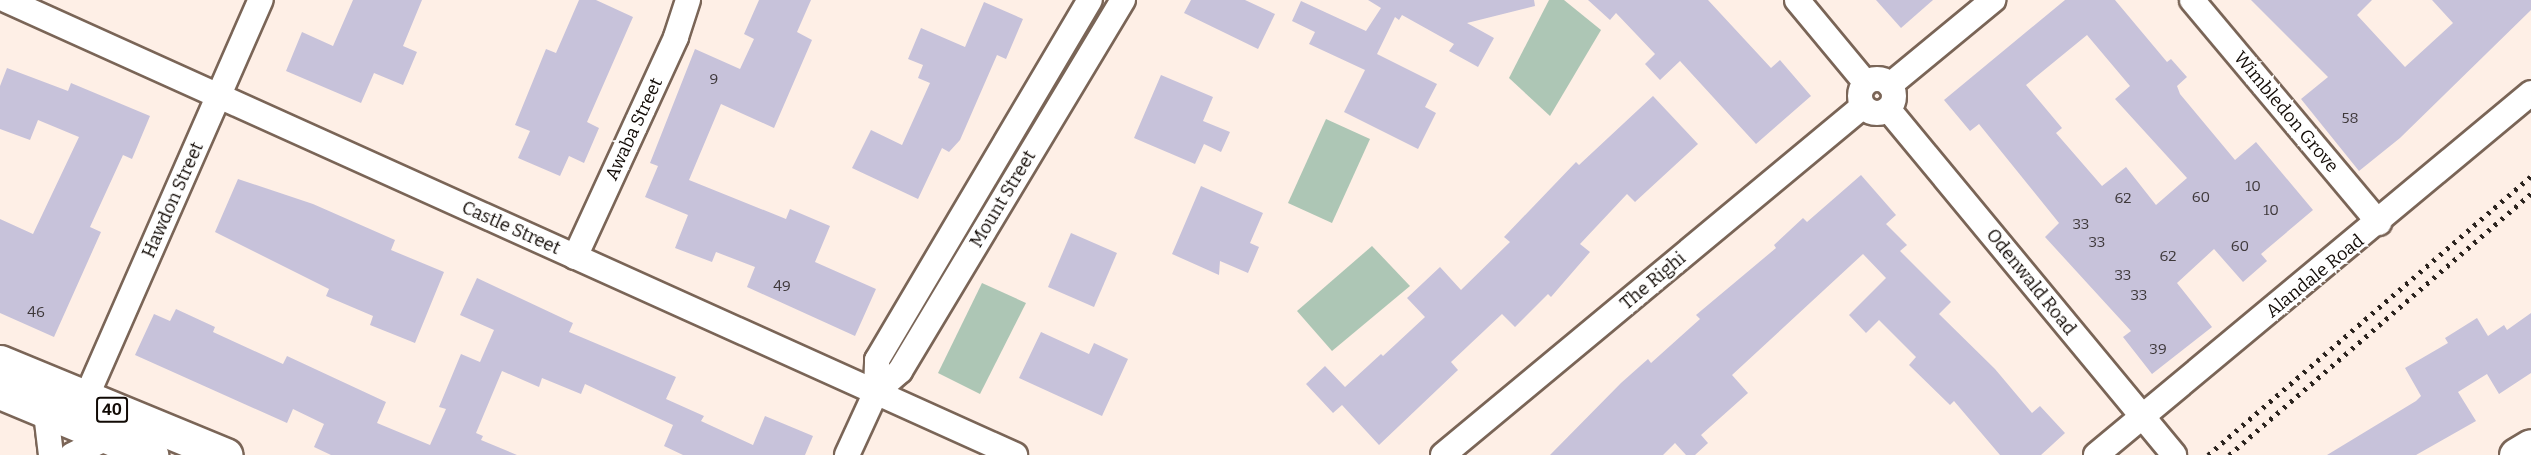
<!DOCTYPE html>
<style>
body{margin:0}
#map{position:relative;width:2531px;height:455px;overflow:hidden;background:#feefe6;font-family:Bitter,serif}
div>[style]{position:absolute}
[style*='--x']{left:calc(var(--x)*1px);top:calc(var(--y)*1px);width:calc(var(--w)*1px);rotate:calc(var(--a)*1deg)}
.green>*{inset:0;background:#adc6b5}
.building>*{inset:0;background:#c7c2da}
.roads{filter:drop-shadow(2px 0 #7a6557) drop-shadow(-2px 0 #7a6557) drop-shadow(0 2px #7a6557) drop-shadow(0 -2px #7a6557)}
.street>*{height:24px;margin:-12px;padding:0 12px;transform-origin:12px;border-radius:12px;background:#fff}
.street>.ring{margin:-12px;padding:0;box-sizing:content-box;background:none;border:24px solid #fff;border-radius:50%}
.secondary>*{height:33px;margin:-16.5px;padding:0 16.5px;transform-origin:16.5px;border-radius:16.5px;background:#fff}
.highway>*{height:33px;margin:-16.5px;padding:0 16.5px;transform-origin:16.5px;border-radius:16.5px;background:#fff}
.rail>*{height:4.5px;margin-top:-2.25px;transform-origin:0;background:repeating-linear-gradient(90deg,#2b231e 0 3px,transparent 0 9px)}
span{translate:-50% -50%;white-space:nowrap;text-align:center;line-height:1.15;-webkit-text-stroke:5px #fff;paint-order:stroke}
.number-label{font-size:15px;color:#3e383a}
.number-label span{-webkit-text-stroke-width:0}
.shield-label span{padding:2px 4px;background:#fff;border:2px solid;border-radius:4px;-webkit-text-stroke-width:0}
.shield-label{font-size:16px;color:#110a05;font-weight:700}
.street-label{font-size:18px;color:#110a05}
</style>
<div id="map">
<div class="green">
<div style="clip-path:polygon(1549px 0,1564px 0,1601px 30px,1550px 116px,1509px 78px)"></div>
<div style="clip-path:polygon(1326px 119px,1370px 139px,1332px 223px,1288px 203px)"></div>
<div style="clip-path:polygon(1372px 246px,1410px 286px,1332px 351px,1297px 311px)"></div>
<div style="clip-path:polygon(982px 283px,1026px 303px,980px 394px,938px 373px)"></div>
</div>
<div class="building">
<div style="clip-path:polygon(353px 0,422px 0,403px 46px,417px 52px,403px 85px,374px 73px,361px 103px,286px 71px,302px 32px,333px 46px)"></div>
<div style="clip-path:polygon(579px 0,596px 0,633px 17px,587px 122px,599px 128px,584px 163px,569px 156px,560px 176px,518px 158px,530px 131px,515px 125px,546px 49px,556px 53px)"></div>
<div style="clip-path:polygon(759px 0,811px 0,797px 32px,812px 40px,774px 128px,721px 104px,689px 180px,786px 219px,790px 209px,830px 226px,815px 262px,876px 289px,855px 336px,747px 287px,755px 267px,716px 252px,712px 262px,675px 248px,688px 215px,645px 197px,658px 166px,650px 163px,695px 49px,740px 69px,754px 39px,744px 34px)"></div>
<div style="clip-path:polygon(1191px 0,1245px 0,1275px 14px,1258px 49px,1184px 13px)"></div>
<div style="clip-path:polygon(1368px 0,1534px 0,1535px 6px,1467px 23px,1494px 38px,1478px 67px,1449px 51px,1454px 44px,1402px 15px,1399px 20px,1395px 17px,1377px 54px,1437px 84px,1425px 107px,1436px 113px,1418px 149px,1344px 112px,1365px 70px,1309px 44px,1315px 32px,1292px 21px,1301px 1px,1366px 31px,1381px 8px)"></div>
<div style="clip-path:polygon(1588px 0,1708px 0,1771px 68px,1780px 60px,1811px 96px,1756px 144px,1680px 61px,1660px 80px,1645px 64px,1655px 54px,1616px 13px,1610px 20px)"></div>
<div style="clip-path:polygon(1876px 0,1933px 0,1901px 28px)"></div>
<div style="clip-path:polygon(evenodd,2065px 0,2115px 0,2167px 62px,2171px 59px,2187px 77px,2177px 86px,2180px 94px,2235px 160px,2256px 142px,2313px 210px,2261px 254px,2267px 261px,2243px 282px,2214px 249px,2177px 283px,2212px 327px,2152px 374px,2123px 337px,2131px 331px,2045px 237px,2059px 223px,1979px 124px,1970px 131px,1944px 100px,2065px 0,2087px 35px,2130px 86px,2115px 99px,2187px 178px,2156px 205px,2126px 167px,2102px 186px,2056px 133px,2062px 128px,2026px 85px,2087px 35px)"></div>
<div style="clip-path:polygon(2251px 0,2372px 0,2357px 15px,2405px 67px,2453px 23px,2432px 0,2531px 0,2531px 10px,2400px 138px,2359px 171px,2301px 99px,2328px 77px)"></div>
<div style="clip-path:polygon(984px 2px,1023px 19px,1006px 59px,997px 55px,960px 140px,949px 152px,942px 148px,918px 199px,852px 168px,871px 130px,902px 145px,930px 83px,918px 78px,923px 65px,908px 59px,921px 28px,965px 47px)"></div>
<div style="clip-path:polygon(7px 68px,68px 91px,71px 83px,150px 116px,132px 159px,123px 155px,90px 227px,101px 232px,54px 337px,0 313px,0 219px,33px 234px,79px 137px,38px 120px,30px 140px,0 129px,0 86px)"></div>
<div style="clip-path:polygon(1161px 75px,1213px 97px,1203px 121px,1230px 132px,1221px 152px,1204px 144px,1195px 164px,1134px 138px)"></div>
<div style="clip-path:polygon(1653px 96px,1698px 144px,1635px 202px,1627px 194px,1580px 244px,1590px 252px,1551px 297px,1548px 294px,1515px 327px,1502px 314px,1451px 362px,1458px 370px,1379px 445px,1342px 405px,1333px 413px,1306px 384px,1325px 366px,1345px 387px,1381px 354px,1383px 356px,1425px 317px,1407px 298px,1440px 267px,1461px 290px,1510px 242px,1504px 237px,1576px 162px,1579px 165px)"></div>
<div style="clip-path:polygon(1861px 175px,1896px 215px,1886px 224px,1907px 245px,1900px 251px,1951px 302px,1939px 314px,1995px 369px,2032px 413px,2040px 406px,2065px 433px,2041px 455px,2000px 455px,1954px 401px,1950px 405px,1909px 365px,1916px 357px,1879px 320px,1866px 333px,1849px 315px,1886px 278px,1863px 254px,1732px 375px,1748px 393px,1701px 435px,1708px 443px,1695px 455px,1686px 455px,1675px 443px,1663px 455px,1550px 455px,1621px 383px,1648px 359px,1651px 363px,1700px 319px,1696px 315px,1776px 248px,1774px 245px,1803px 218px,1807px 222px)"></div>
<div style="clip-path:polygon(238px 179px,313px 204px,395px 240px,391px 250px,444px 272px,415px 343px,370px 325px,373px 316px,326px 296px,329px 289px,215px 232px)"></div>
<div style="clip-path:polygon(1201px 186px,1263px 213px,1250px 243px,1259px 247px,1248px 273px,1220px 261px,1219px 275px,1172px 254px)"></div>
<div style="clip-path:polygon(1071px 233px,1117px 253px,1094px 307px,1048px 287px)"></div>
<div style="clip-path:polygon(477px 278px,573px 323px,569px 332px,676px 377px,666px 399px,704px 416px,701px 421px,753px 445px,765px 416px,813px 436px,805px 455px,683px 455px,664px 446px,673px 425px,585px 384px,581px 394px,542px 378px,539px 387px,502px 371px,476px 433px,483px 436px,481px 440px,517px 455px,331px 455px,314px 447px,324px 424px,293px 409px,287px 423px,135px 355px,154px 314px,170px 321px,176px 309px,215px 327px,213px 332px,283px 364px,287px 356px,386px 402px,377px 423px,430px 445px,446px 409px,439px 407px,461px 354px,480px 362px,494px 330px,460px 315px)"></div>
<div style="clip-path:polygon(2531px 313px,2531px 373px,2499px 394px,2487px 374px,2458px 392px,2476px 421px,2416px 455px,2327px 455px,2416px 401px,2421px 396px,2405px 368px,2448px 343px,2445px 338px,2477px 318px,2488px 336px,2504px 325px,2507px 330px)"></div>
<div style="clip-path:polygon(1041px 332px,1089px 354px,1094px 343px,1128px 359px,1102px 416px,1019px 378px)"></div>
</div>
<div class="roads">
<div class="street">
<div style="--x:6;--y:0;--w:1107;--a:24.27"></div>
<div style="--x:1797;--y:0;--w:107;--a:50.3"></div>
<div style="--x:2192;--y:0;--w:291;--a:50"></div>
<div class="ring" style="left:1860px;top:79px;width:10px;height:10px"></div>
<div style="--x:1890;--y:85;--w:134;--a:-39.5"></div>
<div style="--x:1888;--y:109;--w:449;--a:50.4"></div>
<div style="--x:575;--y:257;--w:242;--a:-65.3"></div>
<div style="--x:676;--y:37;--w:39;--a:-72"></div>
<div style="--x:876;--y:392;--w:32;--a:-41"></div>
<div style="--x:900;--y:371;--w:433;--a:-59"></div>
<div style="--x:85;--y:400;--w:437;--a:-66.3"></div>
<div style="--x:46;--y:413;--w:42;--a:83.2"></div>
<div style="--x:72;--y:455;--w:39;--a:-26"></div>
<div style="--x:847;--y:455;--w:69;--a:-65.3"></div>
<div style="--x:876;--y:392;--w:32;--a:-88"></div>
<div style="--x:877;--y:360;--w:418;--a:-59.4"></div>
<div style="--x:1443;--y:455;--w:545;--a:-39.71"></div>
<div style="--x:2096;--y:455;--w:566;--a:-39.77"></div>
</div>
<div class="secondary">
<div style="--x:2516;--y:455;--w:17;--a:-31"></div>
</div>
<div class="highway">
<div style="--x:0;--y:362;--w:244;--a:22.4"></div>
<div style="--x:0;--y:392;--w:164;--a:22.6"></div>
</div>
</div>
<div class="rail">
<div style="--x:2208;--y:455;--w:427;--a:-40.8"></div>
<div style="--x:2229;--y:455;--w:400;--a:-40.9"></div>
</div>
<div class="number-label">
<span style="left:714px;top:80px">9</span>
<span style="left:2350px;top:119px">58</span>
<span style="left:2253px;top:187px">10</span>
<span style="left:2201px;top:198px">60</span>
<span style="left:2123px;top:199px">62</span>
<span style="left:2271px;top:211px">10</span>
<span style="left:2081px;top:225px">33</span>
<span style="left:2097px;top:243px">33</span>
<span style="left:2240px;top:247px">60</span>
<span style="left:2168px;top:257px">62</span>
<span style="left:2123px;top:276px">33</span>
<span style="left:782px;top:287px">49</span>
<span style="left:2139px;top:296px">33</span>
<span style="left:36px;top:313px">46</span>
<span style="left:2158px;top:350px">39</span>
</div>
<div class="shield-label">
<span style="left:112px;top:410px">40</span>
</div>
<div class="street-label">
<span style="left:2286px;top:112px;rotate:50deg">Wimbledon Grove</span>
<span style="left:634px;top:129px;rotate:-65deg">Awaba Street</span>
<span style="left:1003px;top:199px;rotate:-59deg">Mount Street</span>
<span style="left:173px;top:200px;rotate:-66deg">Hawdon Street</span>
<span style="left:511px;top:228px;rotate:24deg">Castle Street</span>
<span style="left:2315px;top:276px;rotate:-39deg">Alandale Road</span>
<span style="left:1653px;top:281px;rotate:-40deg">The Righi</span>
<span style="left:2031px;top:282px;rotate:51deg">Odenwald Road</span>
</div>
</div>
